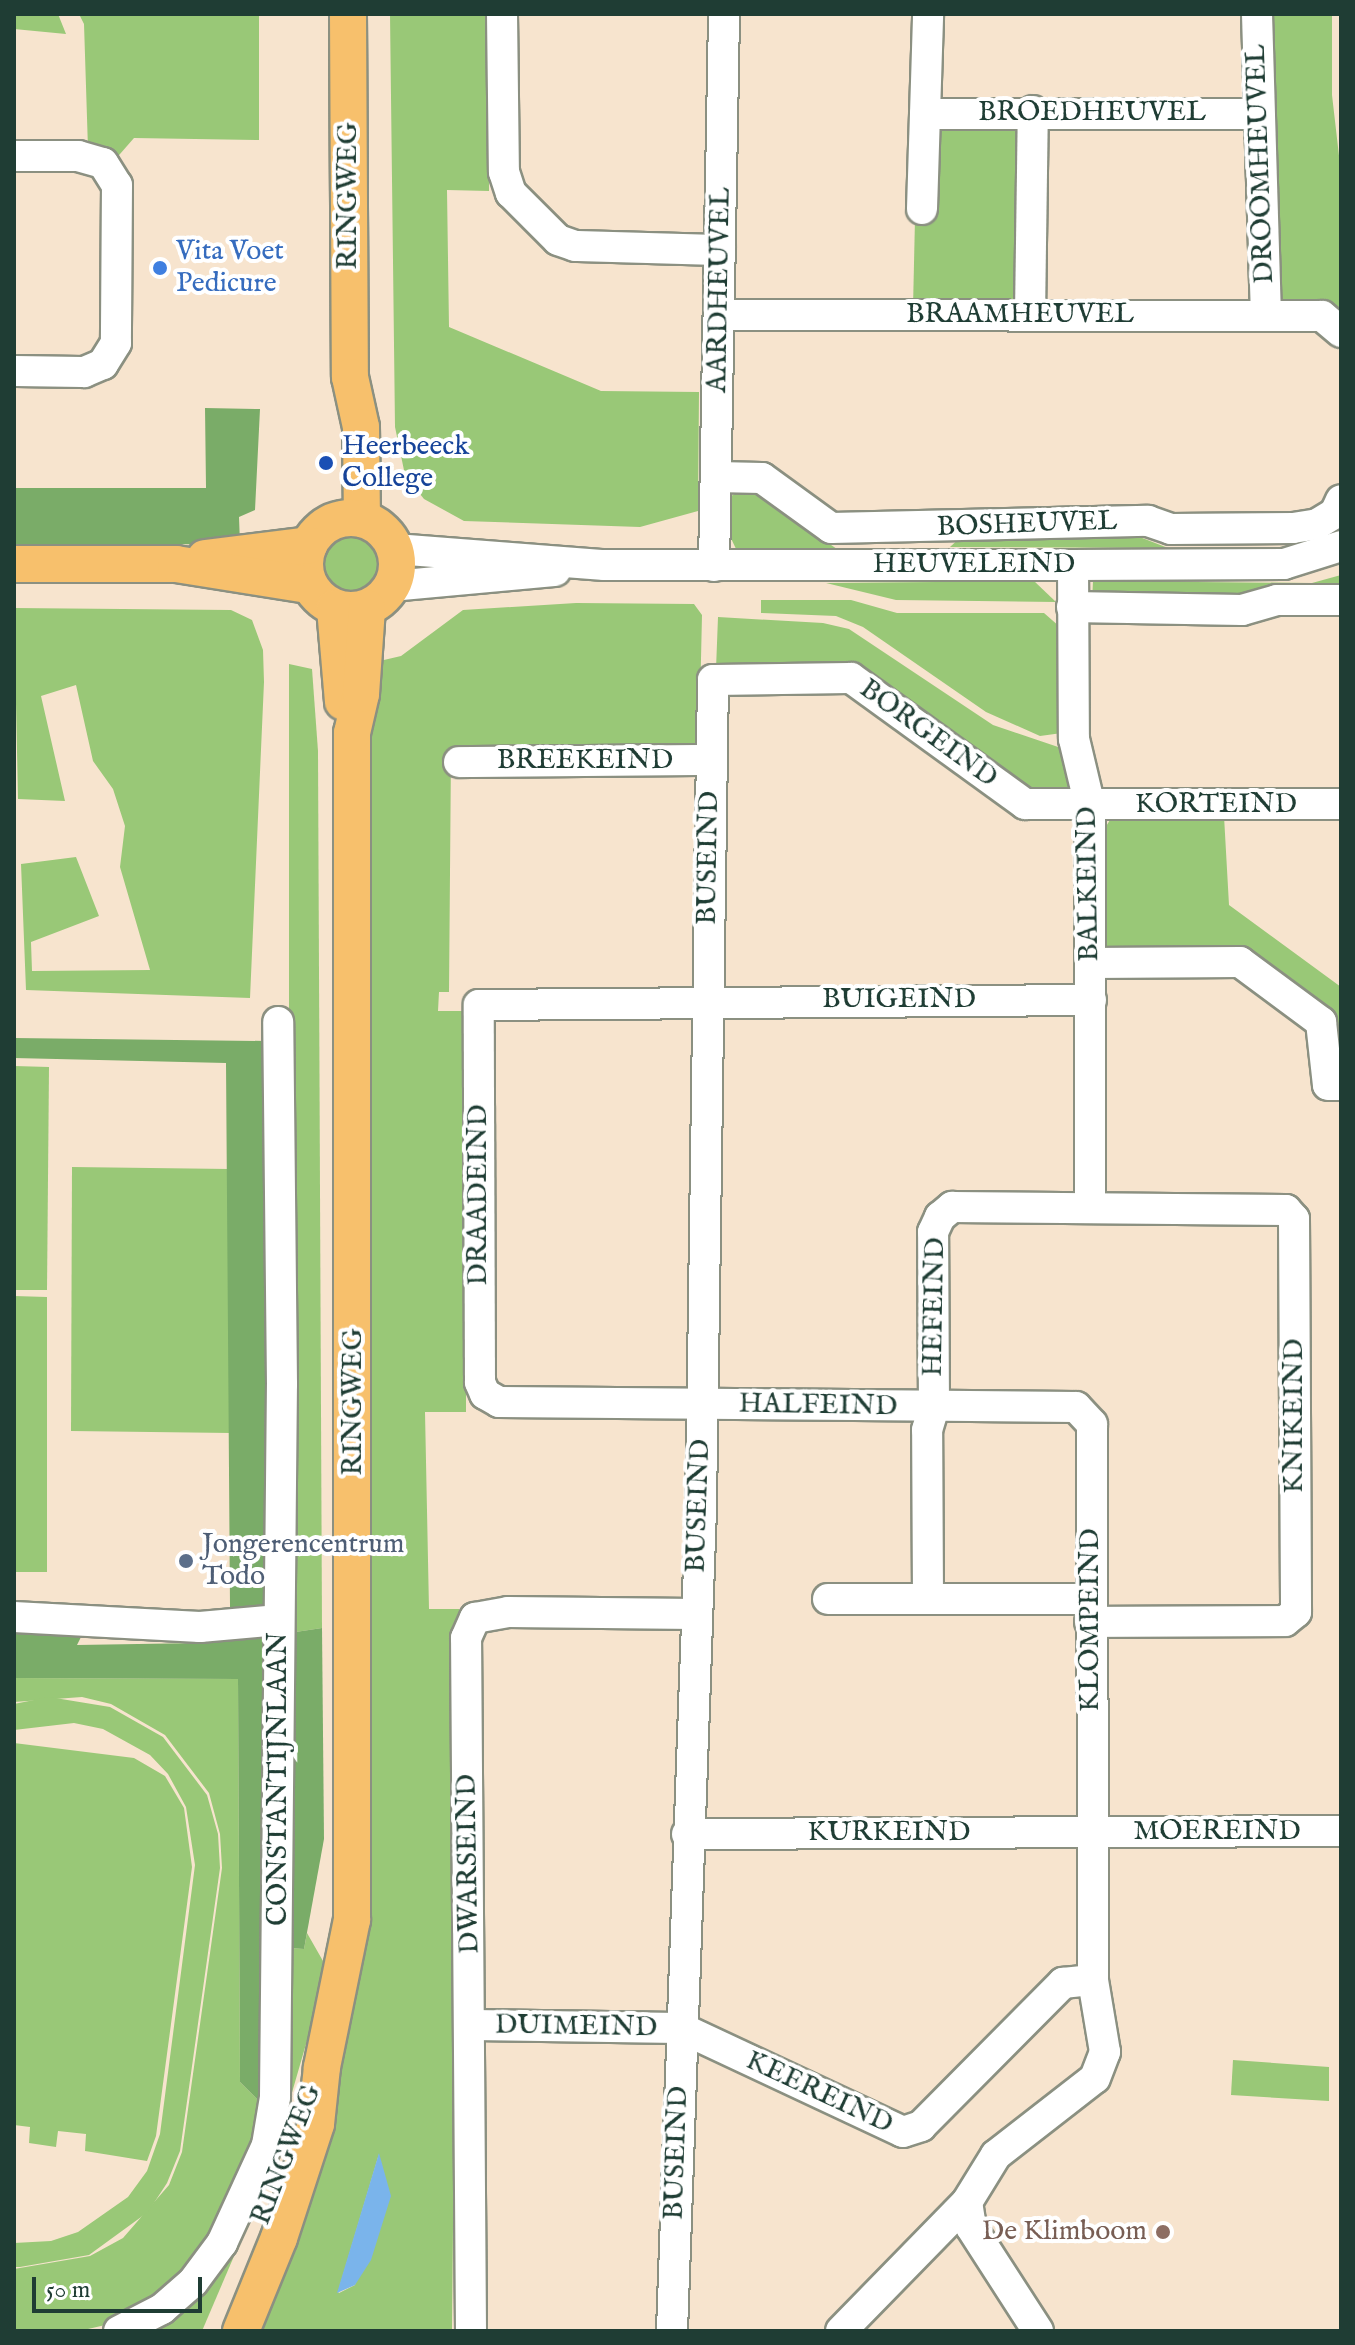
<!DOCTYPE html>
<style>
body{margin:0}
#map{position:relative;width:1355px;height:2345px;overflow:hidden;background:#f7e4ce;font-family:"IM FELL English",serif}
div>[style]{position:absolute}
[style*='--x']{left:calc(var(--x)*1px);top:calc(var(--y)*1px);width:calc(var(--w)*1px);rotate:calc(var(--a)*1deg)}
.green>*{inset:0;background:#99c877}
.round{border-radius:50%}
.forest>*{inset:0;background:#7aac68}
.water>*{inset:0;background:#7ab4eb}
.roads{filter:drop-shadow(2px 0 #8b9081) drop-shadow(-2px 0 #8b9081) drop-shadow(0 2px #8b9081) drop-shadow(0 -2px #8b9081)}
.minor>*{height:30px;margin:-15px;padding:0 15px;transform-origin:15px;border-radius:15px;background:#fff}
.major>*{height:36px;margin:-18px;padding:0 18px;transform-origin:18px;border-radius:18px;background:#f7c06c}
.major>.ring{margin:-18px;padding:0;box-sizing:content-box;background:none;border:36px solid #f7c06c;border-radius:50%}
.dots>*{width:22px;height:22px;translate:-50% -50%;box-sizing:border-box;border:4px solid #fff;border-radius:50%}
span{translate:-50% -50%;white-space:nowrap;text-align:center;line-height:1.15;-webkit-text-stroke:8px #fff;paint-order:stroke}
.street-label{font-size:28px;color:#1f3d34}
.shop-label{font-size:28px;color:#366cbe}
.left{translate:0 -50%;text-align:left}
.transit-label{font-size:28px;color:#164399}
.service-label{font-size:28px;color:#4e5e75}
.education-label{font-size:28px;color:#785e54}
.right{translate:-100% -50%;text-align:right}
.frame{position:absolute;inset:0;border:16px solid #1f3d34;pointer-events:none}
.scale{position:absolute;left:32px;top:2277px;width:170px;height:36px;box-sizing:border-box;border:4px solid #1f3d34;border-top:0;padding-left:10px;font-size:24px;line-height:28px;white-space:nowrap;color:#1f3d34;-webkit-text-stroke:6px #fff;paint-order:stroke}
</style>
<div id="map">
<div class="green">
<div style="clip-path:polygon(14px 14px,58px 14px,66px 34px,14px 29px)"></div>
<div style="clip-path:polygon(79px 14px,259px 14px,259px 140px,134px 138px,113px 162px,88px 149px,84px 24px)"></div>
<div style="clip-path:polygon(390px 14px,489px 14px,489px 191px,447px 190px,449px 327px,601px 391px,699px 392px,698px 511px,640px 527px,464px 521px,424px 499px,405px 475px,395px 427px)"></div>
<div style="clip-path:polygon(1270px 14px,1332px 14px,1332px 95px,1341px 173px,1341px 320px,1274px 308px)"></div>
<div style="clip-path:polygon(931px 113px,1012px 126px,1018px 134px,1016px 291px,1009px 308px,913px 308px,915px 219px)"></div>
<div style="clip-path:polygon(739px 492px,757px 495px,837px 549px,737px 551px,728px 532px,729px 497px)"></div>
<div class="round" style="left:319px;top:532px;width:64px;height:64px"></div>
<div style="clip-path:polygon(1132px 534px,1168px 548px,950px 547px,963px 535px)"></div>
<div style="clip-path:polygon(1341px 575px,1341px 589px,1244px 601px,1092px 602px,1093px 581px,1312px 583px)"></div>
<div style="clip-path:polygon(1034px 581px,1056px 602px,896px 600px,826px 583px)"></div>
<div style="clip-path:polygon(761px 600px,851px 600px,897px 613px,1044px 613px,1060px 627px,1057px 709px,1062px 733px,1040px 736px,986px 712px,863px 627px,836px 616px,761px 613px)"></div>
<div style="clip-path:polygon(evenodd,576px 603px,694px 604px,702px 615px,699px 747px,451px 753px,449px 992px,439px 992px,438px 1011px,466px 1011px,466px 1412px,425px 1412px,429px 1609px,459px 1609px,452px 2331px,247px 2331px,334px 2085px,371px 663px,401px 656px,463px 610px,576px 603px,379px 2154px,355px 2285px,339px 2293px,338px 2292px,379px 2154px)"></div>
<div style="clip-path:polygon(14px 608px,231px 610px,252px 620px,263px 650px,264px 682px,250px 998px,26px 990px,21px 864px,76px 857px,99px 916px,31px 942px,32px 971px,150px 970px,120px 867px,125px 826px,113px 789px,93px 761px,76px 685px,41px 696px,65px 801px,18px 799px)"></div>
<div style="clip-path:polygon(718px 617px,823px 623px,849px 629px,993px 725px,1067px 750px,1075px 784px,1067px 795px,1027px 798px,856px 669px,716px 669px)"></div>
<div style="clip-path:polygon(289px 664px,312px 669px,318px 751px,322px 1628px,289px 1633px)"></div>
<div style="clip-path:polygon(1113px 815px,1224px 816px,1229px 905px,1341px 987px,1341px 1077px,1332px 1019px,1242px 953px,1103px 949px,1102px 833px)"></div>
<div style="clip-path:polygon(14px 1066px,49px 1067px,47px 1290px,14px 1290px)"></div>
<div style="clip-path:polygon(72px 1167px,229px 1169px,231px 1433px,71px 1431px)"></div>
<div style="clip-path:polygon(14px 1296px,47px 1297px,47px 1572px,14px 1572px)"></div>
<div style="clip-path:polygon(14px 1678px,238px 1679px,240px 2082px,267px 2109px,238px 2195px,185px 2273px,127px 2320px,88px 2329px,14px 2331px,14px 2269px,90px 2256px,123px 2238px,169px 2185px,182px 2152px,222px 1868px,220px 1834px,209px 1793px,165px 1735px,111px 1704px,82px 1697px,14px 1702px)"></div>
<div style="clip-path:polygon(49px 1697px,110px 1707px,163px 1737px,207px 1795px,218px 1834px,220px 1868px,180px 2151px,167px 2183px,148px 2212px,89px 2255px,20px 2267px,14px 2267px,14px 2243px,51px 2241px,78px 2232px,128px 2197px,147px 2171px,160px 2134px,195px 1865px,186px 1807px,168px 1774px,150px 1755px,103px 1729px,74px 1723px,14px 1730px,14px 1704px)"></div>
<div style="clip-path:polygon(14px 1743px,134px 1758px,165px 1776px,184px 1808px,192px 1867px,156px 2136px,147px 2161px,85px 2151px,86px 2134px,58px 2131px,56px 2147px,29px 2143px,30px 2127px,14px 2125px)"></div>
<div style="clip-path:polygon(307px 1933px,323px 1961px,317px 2006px,278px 2141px,289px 1948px,304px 1949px)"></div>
<div style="clip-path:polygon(1233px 2060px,1329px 2067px,1329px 2101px,1231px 2095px)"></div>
<div style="clip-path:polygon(258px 2200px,202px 2331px,147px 2331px)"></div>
</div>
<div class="forest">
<div style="clip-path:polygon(205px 408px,260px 409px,255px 510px,239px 517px,240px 544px,14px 545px,14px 488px,206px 488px)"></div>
<div style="clip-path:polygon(14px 1038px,265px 1041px,267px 1608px,230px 1607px,226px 1063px,14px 1058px)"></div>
<div style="clip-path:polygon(14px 1628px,85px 1629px,77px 1645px,199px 1643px,204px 1638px,267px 1629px,267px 2109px,240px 2082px,238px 1679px,14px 1678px)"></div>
<div style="clip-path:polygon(322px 1628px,324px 1839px,304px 1949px,289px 1948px,289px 1633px)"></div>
</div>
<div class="water">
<div style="clip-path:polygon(379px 2153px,391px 2196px,371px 2260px,355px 2285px,337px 2293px)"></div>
</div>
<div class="roads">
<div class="minor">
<div style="--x:502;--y:14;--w:158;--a:89.3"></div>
<div style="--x:504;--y:172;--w:22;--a:72"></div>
<div style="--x:511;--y:193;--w:66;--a:45"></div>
<div style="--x:558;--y:240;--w:18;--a:19"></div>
<div style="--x:575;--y:246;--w:145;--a:1.6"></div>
<div style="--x:1257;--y:14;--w:301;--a:88.3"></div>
<div style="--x:925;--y:114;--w:334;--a:0"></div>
<div style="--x:14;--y:156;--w:64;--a:0"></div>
<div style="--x:78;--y:156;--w:26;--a:16"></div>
<div style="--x:103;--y:163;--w:26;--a:58"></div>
<div style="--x:117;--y:185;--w:158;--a:90.4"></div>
<div style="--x:116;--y:343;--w:25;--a:122"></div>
<div style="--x:103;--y:364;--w:21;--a:157"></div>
<div style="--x:84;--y:372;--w:70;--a:-179.2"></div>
<div style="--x:922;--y:209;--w:195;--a:-88.2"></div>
<div style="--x:719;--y:315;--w:603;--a:0.1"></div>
<div style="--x:1322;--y:316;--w:25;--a:40"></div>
<div style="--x:1030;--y:315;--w:204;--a:-89.2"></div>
<div style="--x:717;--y:477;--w:45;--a:1.3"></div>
<div style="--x:762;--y:478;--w:85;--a:35.9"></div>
<div style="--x:831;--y:528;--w:317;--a:-1.3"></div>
<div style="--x:1148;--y:521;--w:24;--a:19"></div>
<div style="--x:1171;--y:529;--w:122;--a:-0.5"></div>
<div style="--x:1293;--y:528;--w:24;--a:-9"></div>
<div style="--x:1317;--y:524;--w:21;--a:-31"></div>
<div style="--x:1335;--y:513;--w:14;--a:-65"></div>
<div style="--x:395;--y:549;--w:210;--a:4.4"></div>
<div style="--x:604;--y:565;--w:469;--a:0"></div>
<div style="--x:1073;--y:565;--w:211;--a:-0.3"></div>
<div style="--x:1284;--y:564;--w:60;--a:-17.5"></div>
<div style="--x:1073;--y:565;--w:174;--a:89.7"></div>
<div style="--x:1074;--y:739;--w:69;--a:76.6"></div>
<div style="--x:1090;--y:806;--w:399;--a:90"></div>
<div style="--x:714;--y:566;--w:552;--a:-88.96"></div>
<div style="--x:392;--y:586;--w:164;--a:-5.3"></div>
<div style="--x:1072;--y:607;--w:170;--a:1"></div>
<div style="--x:1242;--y:610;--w:36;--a:-16"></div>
<div style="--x:1277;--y:600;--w:64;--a:0"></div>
<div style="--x:459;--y:762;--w:252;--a:-0.5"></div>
<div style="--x:1091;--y:963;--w:149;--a:-0.4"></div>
<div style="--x:1240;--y:962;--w:101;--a:36.5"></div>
<div style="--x:1321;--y:1022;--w:63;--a:83.7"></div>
<div style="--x:1328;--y:1085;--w:13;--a:0"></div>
<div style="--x:928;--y:1597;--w:167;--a:-90.3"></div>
<div style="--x:927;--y:1430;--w:24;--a:-73"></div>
<div style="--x:934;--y:1407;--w:175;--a:-90.3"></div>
<div style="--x:933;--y:1232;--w:17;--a:-65"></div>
<div style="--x:940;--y:1217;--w:16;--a:-40"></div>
<div style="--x:952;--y:1207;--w:334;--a:0.5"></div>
<div style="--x:1286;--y:1210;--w:12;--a:48"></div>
<div style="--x:1294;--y:1219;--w:393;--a:89.7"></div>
<div style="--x:1296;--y:1612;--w:14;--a:141"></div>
<div style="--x:1285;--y:1621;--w:195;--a:179.7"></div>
<div style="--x:828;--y:1599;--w:263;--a:0"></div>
<div style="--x:14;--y:1617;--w:186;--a:3.1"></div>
<div style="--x:200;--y:1627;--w:79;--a:-5.1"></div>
<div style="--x:687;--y:1834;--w:654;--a:-0.26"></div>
<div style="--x:471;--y:2025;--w:210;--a:0.8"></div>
<div style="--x:681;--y:2028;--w:245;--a:25.1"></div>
<div style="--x:903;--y:2132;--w:19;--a:-18"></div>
<div style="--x:921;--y:2126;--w:202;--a:-45.2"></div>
<div style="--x:1063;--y:1983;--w:30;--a:-6"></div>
<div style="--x:119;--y:2331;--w:48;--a:-27.1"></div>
<div style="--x:162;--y:2309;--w:41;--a:-41.1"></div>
<div style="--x:193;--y:2282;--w:49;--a:-53.4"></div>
<div style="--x:222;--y:2243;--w:108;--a:-65.3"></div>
<div style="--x:267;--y:2145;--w:49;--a:-80.5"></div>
<div style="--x:275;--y:2097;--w:713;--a:-89.44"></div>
<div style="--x:282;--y:1384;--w:362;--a:-90.6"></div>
<div style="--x:471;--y:2331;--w:693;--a:-90.41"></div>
<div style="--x:466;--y:1638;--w:22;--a:-66"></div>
<div style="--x:475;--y:1618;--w:34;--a:-10"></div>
<div style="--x:508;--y:1612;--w:187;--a:0.6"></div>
<div style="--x:672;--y:2331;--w:825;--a:-87.98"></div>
<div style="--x:701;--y:1507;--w:827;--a:-89.17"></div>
<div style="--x:713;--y:680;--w:138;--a:-0.8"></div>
<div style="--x:851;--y:678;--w:215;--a:35.9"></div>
<div style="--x:1025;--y:804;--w:316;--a:0"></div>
<div style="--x:841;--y:2331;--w:180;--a:-45.7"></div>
<div style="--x:1038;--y:2331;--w:124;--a:-122.8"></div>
<div style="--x:971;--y:2227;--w:25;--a:-99"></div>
<div style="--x:967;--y:2202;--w:55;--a:-58.3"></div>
<div style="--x:996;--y:2155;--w:125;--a:-37.9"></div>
<div style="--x:1095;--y:2078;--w:28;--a:-69"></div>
<div style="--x:1105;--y:2052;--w:73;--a:-99.5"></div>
<div style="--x:1093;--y:1980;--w:556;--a:-90.1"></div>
<div style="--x:1092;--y:1424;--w:23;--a:-133"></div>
<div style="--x:1076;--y:1407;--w:577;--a:-179.5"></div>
<div style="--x:499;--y:1402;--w:16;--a:-150"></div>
<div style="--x:485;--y:1394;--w:13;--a:-113"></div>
<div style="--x:480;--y:1382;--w:377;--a:-90.2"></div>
<div style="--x:479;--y:1005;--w:612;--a:-0.47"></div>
</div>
<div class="major">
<div style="--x:348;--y:14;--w:363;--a:89.7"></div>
<div style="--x:350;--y:377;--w:51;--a:77.6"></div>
<div style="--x:361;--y:427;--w:92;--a:89.4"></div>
<div class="ring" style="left:305px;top:518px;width:56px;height:56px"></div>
<div style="--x:205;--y:558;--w:105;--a:-7.1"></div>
<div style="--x:14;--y:564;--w:162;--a:0"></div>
<div style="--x:176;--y:564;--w:135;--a:9"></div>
<div style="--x:335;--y:608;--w:94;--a:85.1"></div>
<div style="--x:241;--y:2331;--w:100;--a:-67.8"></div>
<div style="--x:279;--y:2238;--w:120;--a:-72"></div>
<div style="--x:316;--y:2124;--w:57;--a:-84"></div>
<div style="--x:322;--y:2067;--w:150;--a:-78.5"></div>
<div style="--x:352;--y:1920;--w:1187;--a:-90"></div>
<div style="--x:352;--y:733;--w:40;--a:-77"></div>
<div style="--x:361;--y:694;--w:86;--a:-86"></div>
</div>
</div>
<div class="dots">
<div style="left:160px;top:268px;background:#3f7fe0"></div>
<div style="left:326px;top:463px;background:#1a4fb4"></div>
<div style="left:186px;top:1561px;background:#5c6f8a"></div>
<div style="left:1163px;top:2232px;background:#8d6e63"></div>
</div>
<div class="street-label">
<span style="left:1092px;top:113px">BROEDHEUVEL</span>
<span style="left:1261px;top:164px;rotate:-92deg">DROOMHEUVEL</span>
<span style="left:349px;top:196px;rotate:-90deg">RINGWEG</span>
<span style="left:720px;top:290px;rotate:-89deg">AARDHEUVEL</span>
<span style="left:1020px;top:315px">BRAAMHEUVEL</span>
<span style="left:1027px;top:525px;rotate:-2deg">BOSHEUVEL</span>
<span style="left:974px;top:565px">HEUVELEIND</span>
<span style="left:928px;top:734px;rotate:36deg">BORGEIND</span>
<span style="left:585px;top:761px">BREEKEIND</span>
<span style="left:1216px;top:805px">KORTEIND</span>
<span style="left:709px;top:858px;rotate:-89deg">BUSEIND</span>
<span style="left:1089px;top:884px;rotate:-91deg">BALKEIND</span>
<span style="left:899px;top:1000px">BUIGEIND</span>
<span style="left:479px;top:1195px;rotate:-90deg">DRAADEIND</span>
<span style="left:935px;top:1307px;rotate:-89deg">HEFEIND</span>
<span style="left:354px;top:1402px;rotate:-90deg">RINGWEG</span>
<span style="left:818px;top:1406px;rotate:1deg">HALFEIND</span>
<span style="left:1295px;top:1416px;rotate:-90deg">KNIKEIND</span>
<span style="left:699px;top:1506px;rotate:-88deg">BUSEIND</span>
<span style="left:1091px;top:1620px;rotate:-90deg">KLOMPEIND</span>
<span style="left:279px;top:1779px;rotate:-90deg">CONSTANTIJNLAAN</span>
<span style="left:1217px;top:1832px">MOEREIND</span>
<span style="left:889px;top:1833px">KURKEIND</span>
<span style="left:469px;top:1864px;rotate:-91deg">DWARSEIND</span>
<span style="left:576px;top:2027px;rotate:1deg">DUIMEIND</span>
<span style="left:819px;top:2093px;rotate:25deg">KEEREIND</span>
<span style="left:677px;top:2153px;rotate:-88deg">BUSEIND</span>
<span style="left:287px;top:2155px;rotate:-69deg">RINGWEG</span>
</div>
<div class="shop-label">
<span class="left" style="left:176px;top:268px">Vita Voet<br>Pedicure</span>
</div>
<div class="transit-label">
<span class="left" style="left:342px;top:463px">Heerbeeck<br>College</span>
</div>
<div class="service-label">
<span class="left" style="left:202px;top:1561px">Jongerencentrum<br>Todo</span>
</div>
<div class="education-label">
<span class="right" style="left:1147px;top:2232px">De Klimboom</span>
</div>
<div class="frame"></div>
<div class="scale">50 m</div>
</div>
